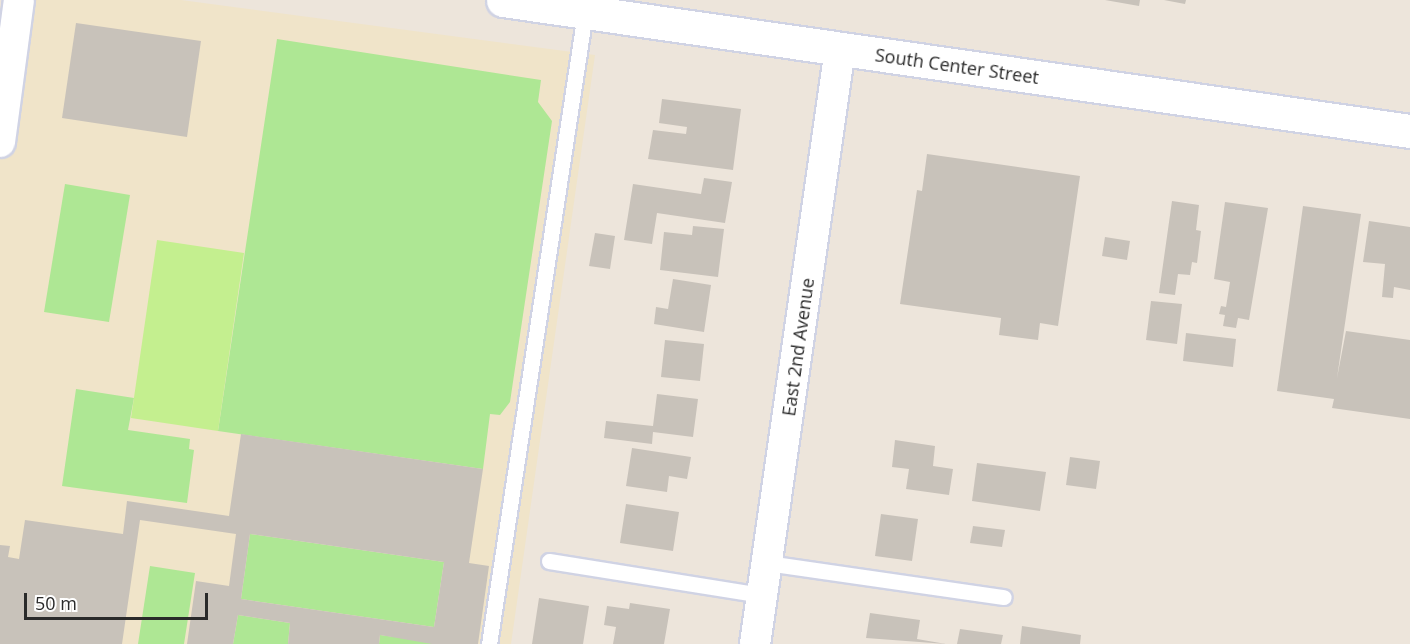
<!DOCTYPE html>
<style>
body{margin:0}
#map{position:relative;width:1410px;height:644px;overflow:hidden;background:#ede5db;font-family:"Open Sans",sans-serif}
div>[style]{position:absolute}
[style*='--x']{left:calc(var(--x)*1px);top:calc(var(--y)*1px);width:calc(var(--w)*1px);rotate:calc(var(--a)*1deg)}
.education>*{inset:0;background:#f0e4c9}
.green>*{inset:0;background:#aee794}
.pitch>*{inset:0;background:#c4ef8f}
.building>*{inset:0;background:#c8c2ba}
.roads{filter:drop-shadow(2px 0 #d0d3e4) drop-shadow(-2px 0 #d0d3e4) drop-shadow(0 2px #d0d3e4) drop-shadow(0 -2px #d0d3e4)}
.lane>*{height:15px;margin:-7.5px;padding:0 7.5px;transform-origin:7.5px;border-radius:7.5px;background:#fff}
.street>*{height:30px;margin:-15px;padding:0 15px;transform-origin:15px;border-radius:15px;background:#fff}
.secondary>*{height:33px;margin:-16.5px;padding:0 16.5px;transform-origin:16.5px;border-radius:16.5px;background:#fff}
span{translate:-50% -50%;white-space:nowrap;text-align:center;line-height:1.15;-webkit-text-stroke:4.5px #fff;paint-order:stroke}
.street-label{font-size:18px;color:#2a2a2a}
.scale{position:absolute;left:24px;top:593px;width:184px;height:27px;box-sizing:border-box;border:3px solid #2a2a2a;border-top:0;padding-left:8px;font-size:18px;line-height:21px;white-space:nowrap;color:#2a2a2a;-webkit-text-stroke:4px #fff;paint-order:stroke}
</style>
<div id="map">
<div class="education">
<div style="clip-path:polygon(9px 0,181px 0,595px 55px,511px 644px,0 644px,0 62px)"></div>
</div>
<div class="green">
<div style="clip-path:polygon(277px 39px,541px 80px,538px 102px,552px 121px,510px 402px,500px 415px,490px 414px,483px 469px,218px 431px)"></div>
<div style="clip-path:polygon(65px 184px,130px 195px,109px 322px,44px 312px)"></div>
<div style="clip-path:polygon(76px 389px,134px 398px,128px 430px,190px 439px,189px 449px,194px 450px,187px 503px,62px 486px)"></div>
<div style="clip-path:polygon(250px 534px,444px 562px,434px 627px,241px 599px)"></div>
<div style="clip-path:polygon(150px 566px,195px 573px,184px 644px,138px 644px)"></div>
<div style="clip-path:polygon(238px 615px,290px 623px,288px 644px,233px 644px)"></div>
<div style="clip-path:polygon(380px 635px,432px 642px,432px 644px,379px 644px)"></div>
</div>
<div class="pitch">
<div style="clip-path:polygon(157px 240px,244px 253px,218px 431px,131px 418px)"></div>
</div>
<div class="building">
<div style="clip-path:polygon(1105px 0,1140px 0,1139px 6px)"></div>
<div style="clip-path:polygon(1164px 0,1186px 0,1185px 4px)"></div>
<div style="clip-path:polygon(76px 23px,201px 41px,187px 137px,62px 118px)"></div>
<div style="clip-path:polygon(662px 99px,741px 109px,733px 170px,648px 159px,653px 130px,686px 134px,687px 127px,659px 123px)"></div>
<div style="clip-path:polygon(927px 154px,1080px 176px,1058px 326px,1040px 323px,1038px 340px,999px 335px,1001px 318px,900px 304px,917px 190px,922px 191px)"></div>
<div style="clip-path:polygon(704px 178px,732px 182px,725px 223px,657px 213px,652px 244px,624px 240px,633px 184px,701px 194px)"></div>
<div style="clip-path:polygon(1172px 201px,1199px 205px,1196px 230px,1201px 231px,1197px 263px,1192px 262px,1190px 275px,1178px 274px,1175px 295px,1159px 293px)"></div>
<div style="clip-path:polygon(1225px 202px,1268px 208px,1249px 320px,1238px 318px,1236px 328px,1223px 326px,1225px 315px,1219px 314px,1221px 306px,1226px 307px,1230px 282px,1214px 279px)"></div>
<div style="clip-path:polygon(1303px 206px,1361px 214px,1337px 378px,1346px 331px,1410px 340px,1410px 419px,1332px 408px,1334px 399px,1277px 391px)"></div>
<div style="clip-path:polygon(1369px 221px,1410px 227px,1410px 290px,1394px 287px,1393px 298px,1382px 297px,1385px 264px,1363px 262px)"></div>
<div style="clip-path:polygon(693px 226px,724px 229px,718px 277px,660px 270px,664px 232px,692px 235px)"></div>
<div style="clip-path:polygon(595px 233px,615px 236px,610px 269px,589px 266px)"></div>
<div style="clip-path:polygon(1105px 237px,1130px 241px,1127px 260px,1102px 256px)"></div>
<div style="clip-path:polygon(673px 279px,711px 285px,704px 332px,654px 324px,656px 307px,668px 309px)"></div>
<div style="clip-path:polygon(1151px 301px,1182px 304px,1177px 344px,1146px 340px)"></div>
<div style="clip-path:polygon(1186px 333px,1236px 339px,1233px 367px,1183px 361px)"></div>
<div style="clip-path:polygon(665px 340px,704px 344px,700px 381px,661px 377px)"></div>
<div style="clip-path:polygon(657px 394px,698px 399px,693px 437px,653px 432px,652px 444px,604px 438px,606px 421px,653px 426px)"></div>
<div style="clip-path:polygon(evenodd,241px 434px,483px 469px,469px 563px,489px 566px,478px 644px,432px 644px,380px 635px,379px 644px,288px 644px,290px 623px,238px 615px,233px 644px,187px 644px,196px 581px,229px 586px,236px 534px,140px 520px,122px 644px,0 644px,0 545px,10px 546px,8px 557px,19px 559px,25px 520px,123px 534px,127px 501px,229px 516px,241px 434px,250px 534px,444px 562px,434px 627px,241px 599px,250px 534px)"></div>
<div style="clip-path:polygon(895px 440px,935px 446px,933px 466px,953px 469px,949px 495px,906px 489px,909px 469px,892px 467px)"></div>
<div style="clip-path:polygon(632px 448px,691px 457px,687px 479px,669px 476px,667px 492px,626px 486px)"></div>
<div style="clip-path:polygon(1070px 457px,1100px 461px,1096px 489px,1066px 485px)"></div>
<div style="clip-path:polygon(977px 463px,1046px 472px,1040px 511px,972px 501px)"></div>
<div style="clip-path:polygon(626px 504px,679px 512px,673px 551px,620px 543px)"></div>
<div style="clip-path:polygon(881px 514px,918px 519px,912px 561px,875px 556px)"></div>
<div style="clip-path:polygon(973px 526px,1005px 530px,1002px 547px,970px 543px)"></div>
<div style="clip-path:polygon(539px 598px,589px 606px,583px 644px,532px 644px)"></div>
<div style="clip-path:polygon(630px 603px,670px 609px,664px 644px,613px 644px,616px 627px,604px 625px,607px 606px,629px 609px)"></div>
<div style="clip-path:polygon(870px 613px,920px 620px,917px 639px,946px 644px,866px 638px)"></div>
<div style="clip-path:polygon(1022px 626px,1081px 635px,1080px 644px,1020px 644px)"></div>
<div style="clip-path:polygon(960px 629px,1003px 635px,1001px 644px,957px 644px)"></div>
</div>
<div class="roads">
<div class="lane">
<div style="--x:549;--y:561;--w:216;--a:9.1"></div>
<div style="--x:767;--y:563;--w:239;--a:8.2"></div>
<div style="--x:489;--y:644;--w:638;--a:-81.35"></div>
</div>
<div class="street">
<div style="--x:0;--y:142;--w:143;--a:-82.4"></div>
<div style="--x:755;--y:644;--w:601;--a:-81.87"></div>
</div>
<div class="secondary">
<div style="--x:503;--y:0;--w:916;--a:8.22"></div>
</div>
</div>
<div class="street-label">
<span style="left:957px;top:66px;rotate:8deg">South Center Street</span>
<span style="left:798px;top:347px;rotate:-82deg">East 2nd Avenue</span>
</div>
<div class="scale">50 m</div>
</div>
